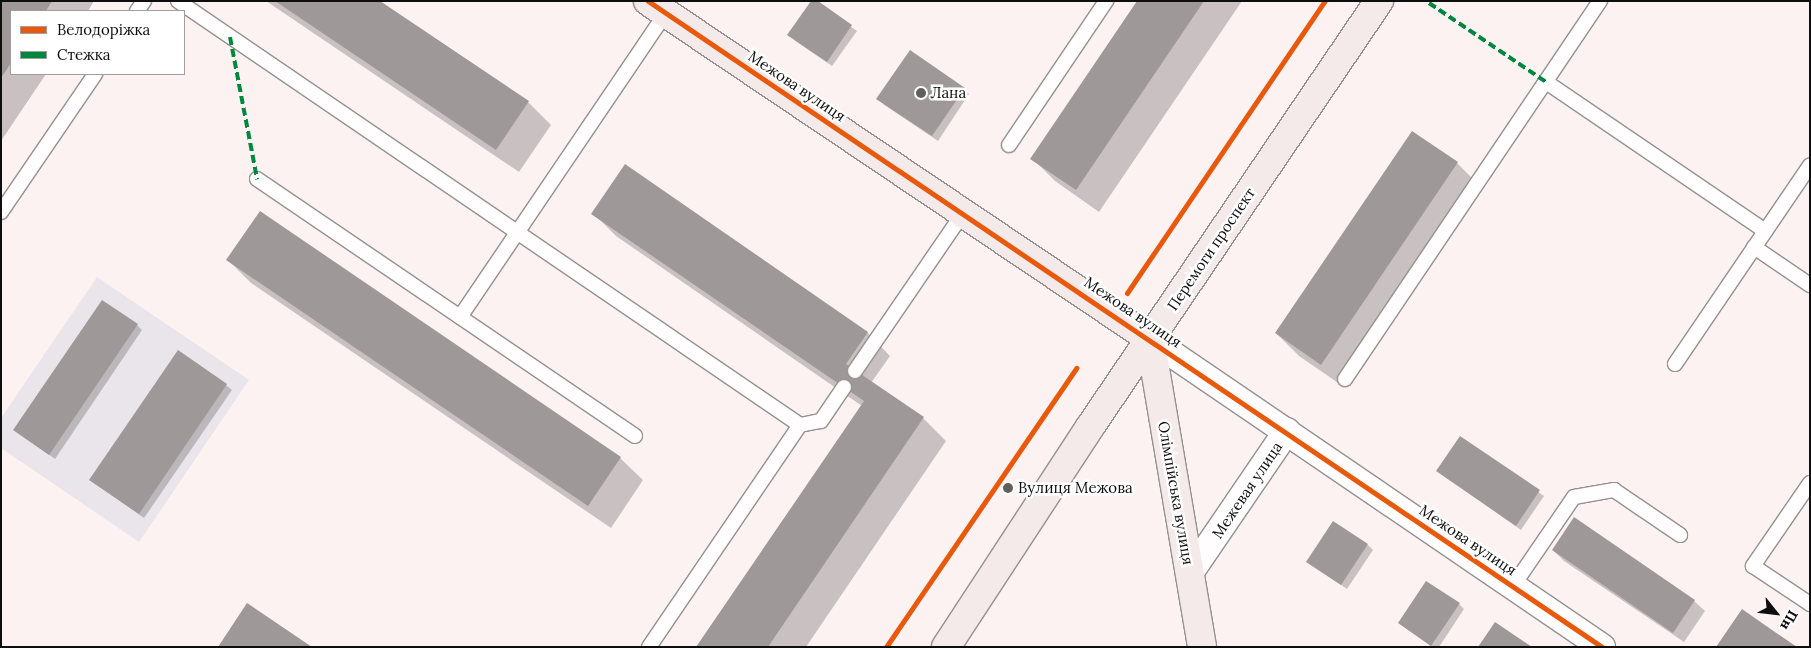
<!DOCTYPE html>
<meta charset="utf-8">
<style>
body{margin:0}
#map{position:relative;width:1811px;height:648px;overflow:hidden;background:#fcf2f2;font-family:Lora,serif}
div>[style]{position:absolute}
[style*='--x']{left:calc(var(--x)*1px);top:calc(var(--y)*1px);width:calc(var(--w)*1px);rotate:calc(var(--a)*1deg)}
.industrial>*{inset:0;background:#eae5ea}
.shadow>*{inset:0;background:#0003}
.building>*{inset:0;background:#9f9899}
.roads{filter:drop-shadow(1px 0 #959191) drop-shadow(-1px 0 #959191) drop-shadow(0 1px #959191) drop-shadow(0 -1px #959191)}
.lane>*{height:14px;margin:-7px;padding:0 7px;transform-origin:7px;border-radius:7px;background:#fffdfd}
.street>*{height:26px;margin:-13px;padding:0 13px;transform-origin:13px;border-radius:13px;background:#fffdfd}
.secondary>*{height:28px;margin:-14px;padding:0 14px;transform-origin:14px;border-radius:14px;background:#f5eaea}
.quiet>*{height:4px;margin-top:-2px;transform-origin:0;background:repeating-linear-gradient(90deg,#00873e 0 8px,transparent 0 12px)}
.cycleway>*{height:5px;margin:-2.5px;padding:0 2.5px;transform-origin:2.5px;border-radius:2.5px;background:#e8590c}
.dots>*{width:14px;height:14px;translate:-50% -50%;box-sizing:border-box;border:2px solid #fff;border-radius:50%}
span{translate:-50% -50%;white-space:nowrap;text-align:center;line-height:1.15;-webkit-text-stroke:5px #fff;paint-order:stroke}
.street-label{font-size:15px;color:#0e0e0e}
.poi-label{font-size:15px;color:#0e0e0e}
.left{translate:0 -50%;text-align:left}
.frame{position:absolute;inset:0;border:2px solid #0e0e0e;pointer-events:none}
.legend{position:absolute;left:10px;top:10px;width:175px;height:65px;box-sizing:border-box;background:#fff;border:1px solid #9f9f9f;margin:0;padding:6px 9px;list-style:none;font-size:15px;color:#0e0e0e}
.legend li{display:flex;align-items:center;gap:10px;height:25px}
.legend b{width:25px;border:1px solid #9f9f9f}
.north{position:absolute;left:1751px;top:588px;width:50px;height:50px;-webkit-text-stroke:4px #fff;paint-order:stroke;rotate:119deg;font-size:14px;font-weight:700;line-height:20px;text-align:center;color:#0e0e0e}
.north::after{content:'';display:block;margin:auto;width:18px;height:22px;background:#0e0e0e;clip-path:polygon(50% 0,100% 100%,50% 72%,0 100%)}
</style>
<div id="map">
<div class="industrial">
<div style="clip-path:polygon(97px 277px,249px 380px,139px 542px,1px 448px,1px 418px)"></div>
</div>
<div class="shadow">
<div style="clip-path:polygon(1px 1px,94px 1px,88px 11px,11px 11px,11px 74px,46px 74px,1px 141px)"></div>
<div style="clip-path:polygon(266px 1px,378px 1px,528px 102px,551px 125px,519px 172px)"></div>
<div style="clip-path:polygon(815px 1px,857px 31px,832px 66px,794px 40px)"></div>
<div style="clip-path:polygon(1138px 1px,1242px 1px,1099px 212px,1055px 181px,1032px 158px)"></div>
<div style="clip-path:polygon(964px 89px,969px 94px,938px 141px,883px 104px)"></div>
<div style="clip-path:polygon(1457px 163px,1480px 186px,1344px 387px,1299px 356px,1276px 333px)"></div>
<div style="clip-path:polygon(593px 213px,868px 333px,890px 356px,871px 383px,923px 418px,946px 441px,806px 647px,698px 647px,862px 406px,616px 236px)"></div>
<div style="clip-path:polygon(228px 260px,620px 458px,643px 480px,611px 528px,251px 283px)"></div>
<div style="clip-path:polygon(137px 325px,142px 330px,55px 459px,15px 430px)"></div>
<div style="clip-path:polygon(226px 385px,232px 390px,144px 518px,90px 480px)"></div>
<div style="clip-path:polygon(1460px 437px,1544px 496px,1521px 530px,1437px 471px)"></div>
<div style="clip-path:polygon(1368px 545px,1373px 550px,1347px 589px,1307px 562px)"></div>
<div style="clip-path:polygon(1553px 550px,1694px 601px,1705px 611px,1684px 642px,1564px 561px)"></div>
<div style="clip-path:polygon(1459px 604px,1464px 609px,1439px 647px,1432px 647px,1399px 623px)"></div>
</div>
<div class="building">
<div style="clip-path:polygon(1px 1px,52px 1px,46px 11px,11px 11px,11px 63px,1px 78px)"></div>
<div style="clip-path:polygon(275px 1px,380px 1px,529px 101px,496px 150px)"></div>
<div style="clip-path:polygon(811px 1px,818px 1px,852px 25px,827px 62px,787px 35px)"></div>
<div style="clip-path:polygon(1137px 1px,1204px 1px,1076px 190px,1030px 159px)"></div>
<div style="clip-path:polygon(910px 50px,965px 88px,932px 136px,876px 99px)"></div>
<div style="clip-path:polygon(1412px 131px,1458px 162px,1321px 365px,1275px 333px)"></div>
<div style="clip-path:polygon(625px 164px,868px 332px,846px 364px,924px 417px,768px 647px,696px 647px,864px 401px,591px 214px)"></div>
<div style="clip-path:polygon(260px 211px,621px 457px,588px 506px,226px 260px)"></div>
<div style="clip-path:polygon(102px 300px,138px 324px,49px 455px,13px 430px)"></div>
<div style="clip-path:polygon(178px 350px,227px 384px,139px 514px,89px 480px)"></div>
<div style="clip-path:polygon(1460px 436px,1540px 490px,1516px 526px,1436px 471px)"></div>
<div style="clip-path:polygon(1574px 517px,1695px 600px,1673px 633px,1552px 550px)"></div>
<div style="clip-path:polygon(1333px 521px,1368px 544px,1341px 585px,1306px 562px)"></div>
<div style="clip-path:polygon(1426px 581px,1460px 603px,1431px 646px,1398px 623px)"></div>
<div style="clip-path:polygon(247px 603px,312px 647px,218px 647px)"></div>
<div style="clip-path:polygon(1742px 609px,1772px 630px,1797px 647px,1716px 647px)"></div>
<div style="clip-path:polygon(1495px 622px,1532px 647px,1478px 647px)"></div>
</div>
<div class="roads">
<div class="lane">
<div style="--x:178;--y:1;--w:753;--a:34.28"></div>
<div style="--x:137;--y:11;--w:12;--a:-55"></div>
<div style="--x:1546;--y:82;--w:265;--a:34.2"></div>
<div style="--x:1009;--y:145;--w:174;--a:-56"></div>
<div style="--x:257;--y:179;--w:457;--a:34.2"></div>
<div style="--x:1;--y:212;--w:167;--a:-55.7"></div>
<div style="--x:1754;--y:247;--w:68;--a:34.2"></div>
<div style="--x:460;--y:317;--w:367;--a:-55.9"></div>
<div style="--x:1675;--y:364;--w:240;--a:-55.8"></div>
<div style="--x:855;--y:371;--w:191;--a:-55.6"></div>
<div style="--x:1345;--y:379;--w:456;--a:-56"></div>
<div style="--x:1810;--y:483;--w:101;--a:124.5"></div>
<div style="--x:1753;--y:566;--w:69;--a:33.7"></div>
<div style="--x:1513;--y:586;--w:108;--a:-55.6"></div>
<div style="--x:1574;--y:497;--w:41;--a:-9.9"></div>
<div style="--x:1614;--y:490;--w:80;--a:34.3"></div>
<div style="--x:649;--y:647;--w:268;--a:-55.8"></div>
<div style="--x:800;--y:425;--w:21;--a:-11"></div>
<div style="--x:821;--y:421;--w:41;--a:-55.9"></div>
</div>
<div class="street">
<div style="--x:1150;--y:339;--w:547;--a:34.27"></div>
<div style="--x:1190;--y:573;--w:172;--a:-55.7"></div>
</div>
<div class="secondary">
<div style="--x:648;--y:1;--w:605;--a:33.95"></div>
<div style="--x:1150;--y:339;--w:312;--a:80.4"></div>
<div style="--x:946;--y:647;--w:263;--a:-56.8"></div>
<div style="--x:1090;--y:427;--w:515;--a:-55.85"></div>
</div>
</div>
<div class="quiet">
<div style="--x:1429;--y:3;--w:141;--a:34"></div>
<div style="--x:230;--y:37;--w:145;--a:79.2"></div>
</div>
<div class="cycleway">
<div style="--x:648;--y:1;--w:1152;--a:34.1"></div>
<div style="--x:1127;--y:293;--w:353;--a:-55.9"></div>
<div style="--x:886;--y:647;--w:338;--a:-55.7"></div>
</div>
<div class="dots">
<div style="left:921px;top:93px;background:#615e5e"></div>
<div style="left:1008px;top:488px;background:#615e5e"></div>
</div>
<div class="street-label">
<span style="left:797px;top:86px;rotate:34deg">Межова вулиця</span>
<span style="left:1211px;top:249px;rotate:-56deg">Перемоги проспект</span>
<span style="left:1133px;top:312px;rotate:34deg">Межова вулиця</span>
<span style="left:1247px;top:490px;rotate:-56deg">Межевая улица</span>
<span style="left:1176px;top:493px;rotate:80deg">Олімпійська вулиця</span>
<span style="left:1468px;top:540px;rotate:34deg">Межова вулиця</span>
</div>
<div class="poi-label">
<span class="left" style="left:931px;top:93px">Лана</span>
<span class="left" style="left:1018px;top:488px">Вулиця Межова</span>
</div>
<div class="frame"></div>
<ul class="legend">
<li><b style="height:6px;background:#e8590c"></b>Велодоріжка</li>
<li><b style="height:6px;background:#00873e"></b>Стежка</li>
</ul>
<div class="north">Пн</div>
</div>
